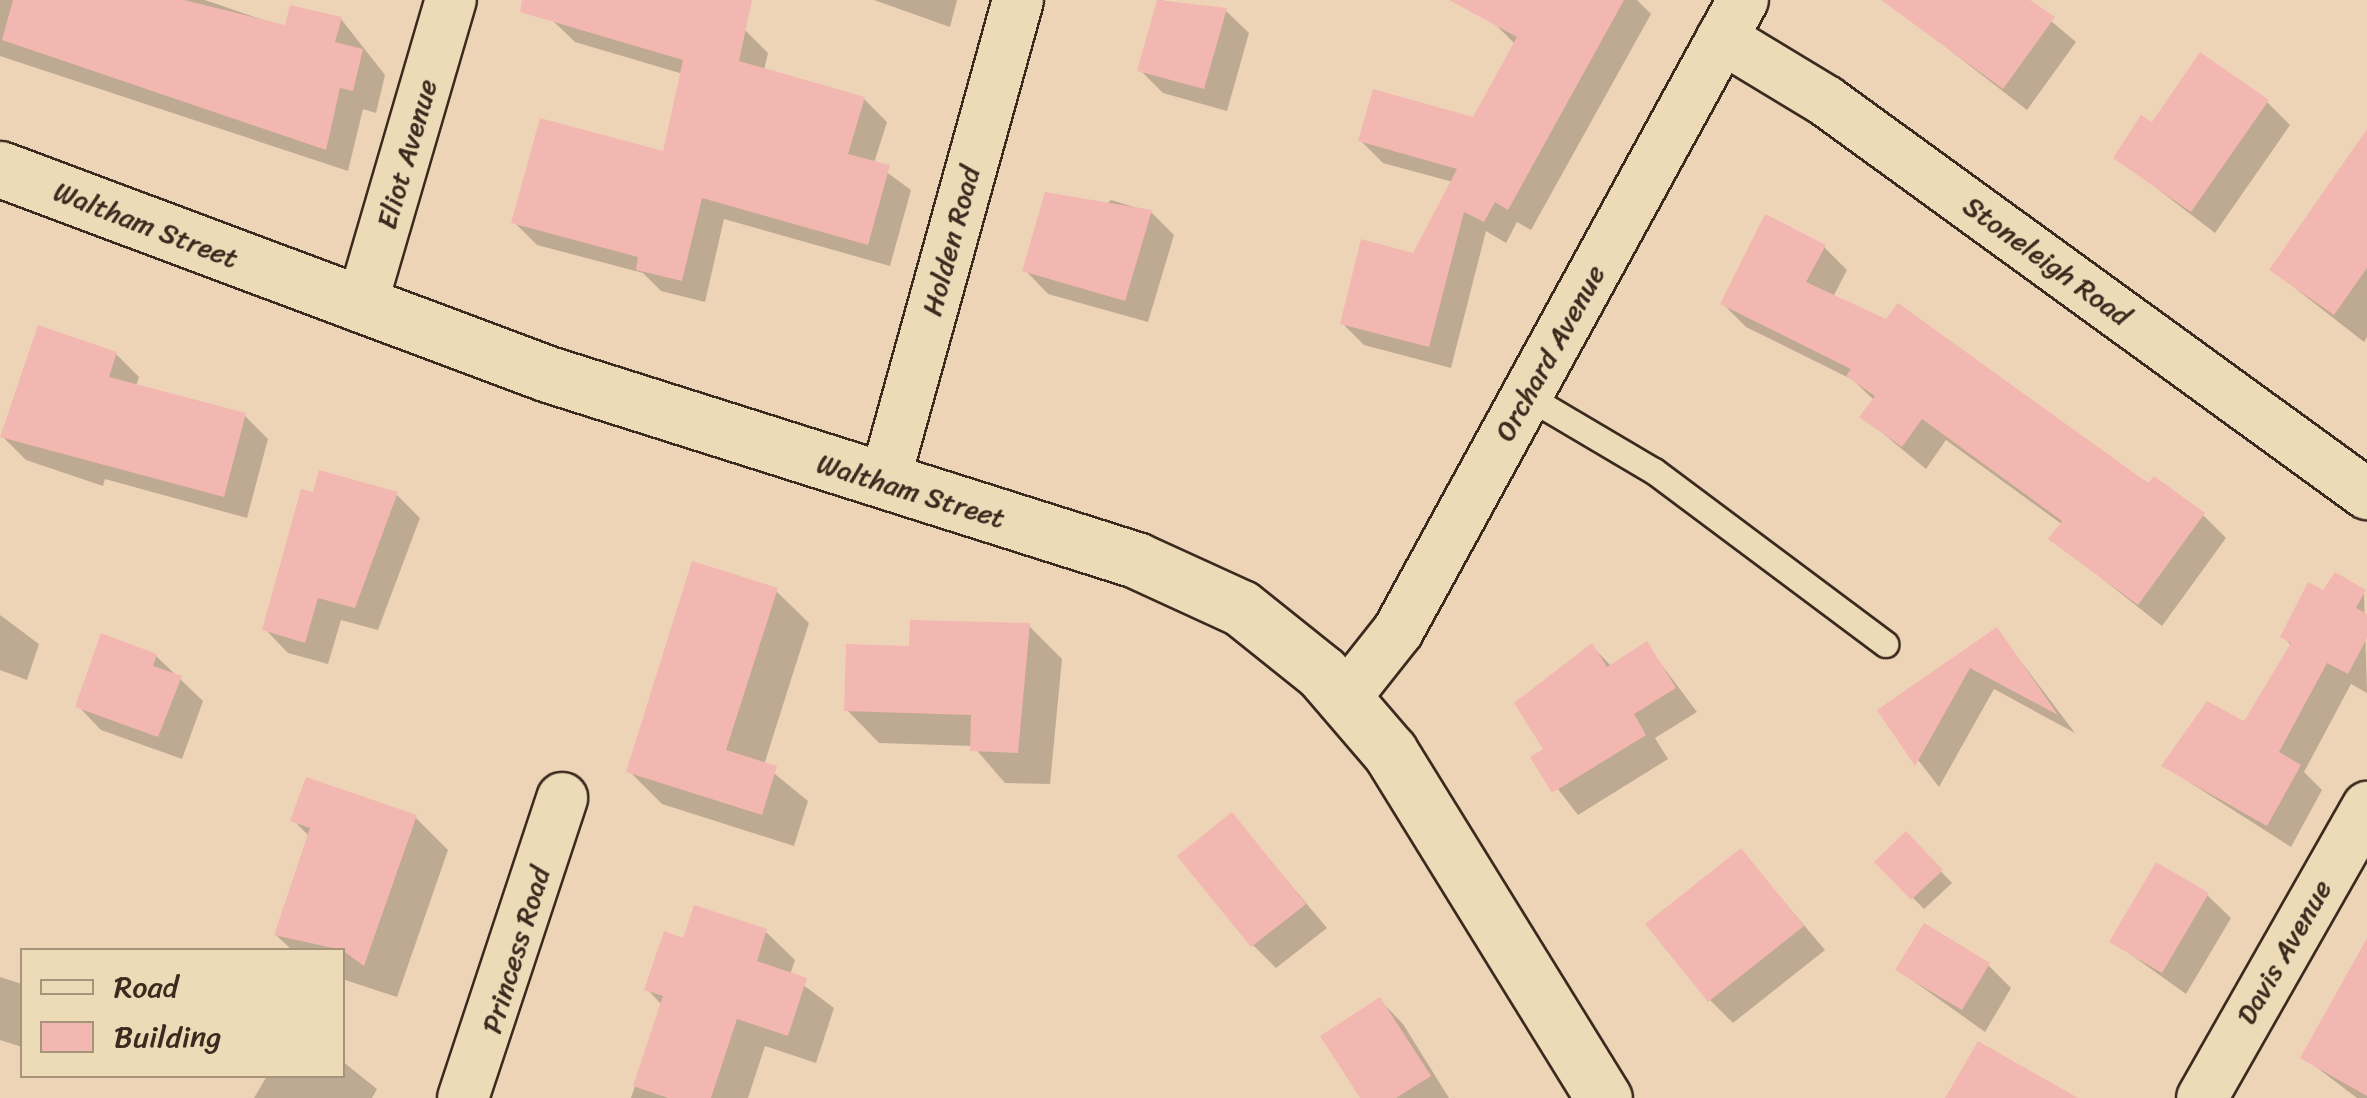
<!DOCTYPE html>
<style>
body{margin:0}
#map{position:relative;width:2367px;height:1098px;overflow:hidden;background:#eed4b7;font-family:Sriracha,sans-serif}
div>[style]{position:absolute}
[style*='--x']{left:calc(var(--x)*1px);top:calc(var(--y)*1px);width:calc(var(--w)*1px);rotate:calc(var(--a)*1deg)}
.shadow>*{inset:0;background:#0003}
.building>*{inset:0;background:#f3b7b1}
.roads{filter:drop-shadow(2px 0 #3b2a1e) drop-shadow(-2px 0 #3b2a1e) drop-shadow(0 2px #3b2a1e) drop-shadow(0 -2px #3b2a1e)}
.service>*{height:25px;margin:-12.5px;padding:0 12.5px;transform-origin:12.5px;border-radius:12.5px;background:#eddbb8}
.minor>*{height:50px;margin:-25px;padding:0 25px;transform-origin:25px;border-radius:25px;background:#eddbb8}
.secondary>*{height:55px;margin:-27.5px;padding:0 27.5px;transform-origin:27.5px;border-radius:27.5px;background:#eddbb8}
span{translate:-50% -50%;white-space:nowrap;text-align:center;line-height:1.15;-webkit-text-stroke:9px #eddbb8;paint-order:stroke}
.street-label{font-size:28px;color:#3b2a1e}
.legend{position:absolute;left:20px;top:948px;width:325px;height:130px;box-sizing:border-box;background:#eddbb8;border:2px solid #a6947a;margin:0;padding:12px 18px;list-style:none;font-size:30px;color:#3b2a1e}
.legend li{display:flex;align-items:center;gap:20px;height:50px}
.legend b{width:50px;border:2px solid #a6947a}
</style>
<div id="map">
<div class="shadow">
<div style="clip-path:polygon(0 0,205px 0,287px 28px,341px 19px,385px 75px,376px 113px,363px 109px,348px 171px,0 56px)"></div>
<div style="clip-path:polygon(558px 0,691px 0,745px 30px,768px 53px,764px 70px,864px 99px,887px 122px,874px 163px,911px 190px,890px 266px,724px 219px,705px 302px,661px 291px,643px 273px,537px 245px,514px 222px,665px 154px,683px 74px,575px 42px,552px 20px)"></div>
<div style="clip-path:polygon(874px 0,957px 0,950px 27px)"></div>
<div style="clip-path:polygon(1159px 0,1225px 10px,1249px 33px,1227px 111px,1163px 93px,1140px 70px)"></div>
<div style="clip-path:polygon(1503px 0,1637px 0,1651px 14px,1531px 230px,1517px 222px,1506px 243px,1486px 231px,1451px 368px,1364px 345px,1342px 323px,1415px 256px,1453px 182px,1383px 163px,1361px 141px,1474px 120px,1514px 43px,1492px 21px)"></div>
<div style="clip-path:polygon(2026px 0,2076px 42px,2027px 110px,1888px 2px)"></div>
<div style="clip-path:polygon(2267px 102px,2290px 125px,2215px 233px,2116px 157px,2152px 126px)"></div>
<div style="clip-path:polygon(2367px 170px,2367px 337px,2364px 342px,2272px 270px)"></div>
<div style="clip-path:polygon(1111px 200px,1151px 212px,1174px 235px,1148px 322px,1048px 294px,1025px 270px)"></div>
<div style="clip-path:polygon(1824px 247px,1847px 270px,1833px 297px,2203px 515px,2226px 538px,2162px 626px,2052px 539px,2063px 525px,1946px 440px,1926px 469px,1863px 417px,1875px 401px,1853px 380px,1746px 327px,1723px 304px)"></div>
<div style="clip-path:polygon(116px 354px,139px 377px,136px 386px,245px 416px,268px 439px,247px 518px,105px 479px,103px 486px,26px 460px,3px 437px)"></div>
<div style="clip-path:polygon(397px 495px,420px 518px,378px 630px,341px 620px,328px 664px,288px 653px,265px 629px)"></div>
<div style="clip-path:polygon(776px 591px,809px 623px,764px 765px,808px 801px,794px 846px,662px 804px,629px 771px)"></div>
<div style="clip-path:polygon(2364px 592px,2367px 693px,2351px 684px,2304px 772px,2322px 790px,2291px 847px,2164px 766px,2245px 725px,2293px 647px,2283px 637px,2324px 594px)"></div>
<div style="clip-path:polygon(0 615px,39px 644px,27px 680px,0 670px)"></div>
<div style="clip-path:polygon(1029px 626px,1062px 659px,1050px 784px,1005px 783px,973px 746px,879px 743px,847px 710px,912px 649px)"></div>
<div style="clip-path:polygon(1997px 630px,2075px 733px,1994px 689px,1939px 787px,1880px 711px)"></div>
<div style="clip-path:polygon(1646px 644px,1697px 712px,1655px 738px,1668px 759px,1578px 815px,1534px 758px,1547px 750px,1592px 646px,1612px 667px)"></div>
<div style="clip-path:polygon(156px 656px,203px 701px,182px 759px,101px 730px,78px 706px)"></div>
<div style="clip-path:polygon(1232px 815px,1327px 928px,1276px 968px,1253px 945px)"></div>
<div style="clip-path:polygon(415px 817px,448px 850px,397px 997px,342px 979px,342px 950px,292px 950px,276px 935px,310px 837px,293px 820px)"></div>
<div style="clip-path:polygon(1906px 835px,1952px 883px,1924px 909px,1878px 862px)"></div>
<div style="clip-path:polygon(1741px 851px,1825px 950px,1733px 1023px,1710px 1000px)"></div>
<div style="clip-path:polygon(2207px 895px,2231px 918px,2186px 994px,2112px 941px)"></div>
<div style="clip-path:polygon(766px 932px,795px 960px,790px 975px,834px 1008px,816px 1063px,765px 1046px,748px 1098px,631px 1098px,662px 1005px,647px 989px,685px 941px)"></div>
<div style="clip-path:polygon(1988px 965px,2011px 988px,1985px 1032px,1898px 970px)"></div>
<div style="clip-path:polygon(2367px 975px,2367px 1098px,2357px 1098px,2303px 1057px)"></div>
<div style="clip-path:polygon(0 977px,22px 984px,22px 1047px,0 1040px)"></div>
<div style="clip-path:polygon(1380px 1000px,1403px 1024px,1449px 1098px,1363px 1098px)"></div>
<div style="clip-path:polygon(342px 1061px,377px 1089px,372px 1098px,254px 1098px,267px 1076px,342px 1076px)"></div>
</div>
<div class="building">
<div style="clip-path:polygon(13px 0,184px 0,285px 25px,290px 5px,342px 17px,335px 42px,363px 49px,353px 91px,340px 88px,326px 150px,2px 40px)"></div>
<div style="clip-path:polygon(522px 0,752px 0,739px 61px,865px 97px,848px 154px,890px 165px,868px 245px,702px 198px,682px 281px,636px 270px,638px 257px,511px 223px,540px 118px,663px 151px,683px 60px,520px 12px)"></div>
<div style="clip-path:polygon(1157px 0,1227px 8px,1204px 89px,1137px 71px)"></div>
<div style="clip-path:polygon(1449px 0,1624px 0,1508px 210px,1495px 202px,1484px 222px,1464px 212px,1429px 347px,1340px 324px,1361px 239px,1413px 253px,1457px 169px,1358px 141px,1373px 89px,1473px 117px,1517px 37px)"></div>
<div style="clip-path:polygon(1881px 0,2030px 0,2055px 17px,2003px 89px)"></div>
<div style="clip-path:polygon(2200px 52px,2269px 100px,2191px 212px,2113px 158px,2141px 115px,2152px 122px)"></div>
<div style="clip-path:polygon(2367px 129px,2367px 268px,2334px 315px,2269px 270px)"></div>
<div style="clip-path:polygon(1045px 192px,1152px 210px,1125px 301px,1022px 271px)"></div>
<div style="clip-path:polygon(1765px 214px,1826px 245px,1806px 282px,1886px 319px,1898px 303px,2148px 483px,2154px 476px,2205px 513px,2138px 605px,2048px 539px,2062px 521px,1922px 419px,1902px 447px,1859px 417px,1875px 396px,1846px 376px,1851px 369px,1720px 304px)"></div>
<div style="clip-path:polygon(38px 325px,117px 352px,109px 377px,246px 413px,224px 497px,0 437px)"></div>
<div style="clip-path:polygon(319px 470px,398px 492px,355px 608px,318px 598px,305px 643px,262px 630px,301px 489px,313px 492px)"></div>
<div style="clip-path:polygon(692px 561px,778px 588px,726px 750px,777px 766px,762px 815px,626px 772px)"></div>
<div style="clip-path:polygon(2335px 572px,2366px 590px,2356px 608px,2367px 614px,2367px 638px,2348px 674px,2327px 663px,2279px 752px,2301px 765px,2267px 826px,2161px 766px,2207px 701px,2244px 721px,2291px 643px,2280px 637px,2308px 582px,2323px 590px)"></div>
<div style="clip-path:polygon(910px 620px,1030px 623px,1018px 753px,970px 751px,971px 715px,844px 711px,846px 644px,909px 646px)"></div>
<div style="clip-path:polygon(1997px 627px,2058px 715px,1970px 668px,1915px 766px,1877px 710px)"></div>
<div style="clip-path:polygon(101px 633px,157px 654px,153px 666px,182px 676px,158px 737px,75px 707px)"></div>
<div style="clip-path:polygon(1647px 641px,1676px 688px,1634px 714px,1646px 735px,1552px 793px,1530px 757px,1543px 749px,1514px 703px,1592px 643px,1607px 667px)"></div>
<div style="clip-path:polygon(306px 777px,417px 815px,364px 966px,342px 950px,274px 935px,310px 828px,290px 821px)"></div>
<div style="clip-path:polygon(1232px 812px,1306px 904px,1251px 947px,1177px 856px)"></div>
<div style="clip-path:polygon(1906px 831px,1943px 870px,1911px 900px,1874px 862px)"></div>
<div style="clip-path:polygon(1741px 848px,1804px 926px,1708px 1002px,1645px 924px)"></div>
<div style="clip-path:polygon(2156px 862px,2209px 893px,2162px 973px,2109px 942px)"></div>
<div style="clip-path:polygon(694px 905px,767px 929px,757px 961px,807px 978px,788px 1036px,737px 1019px,711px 1098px,668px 1098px,633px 1086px,663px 996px,644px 990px,664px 931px,683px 938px)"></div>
<div style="clip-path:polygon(1924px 923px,1990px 963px,1962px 1010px,1895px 970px)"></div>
<div style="clip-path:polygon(2367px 938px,2367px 1096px,2300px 1058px)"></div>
<div style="clip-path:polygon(1380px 997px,1431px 1076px,1396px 1098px,1360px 1098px,1320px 1036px)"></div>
<div style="clip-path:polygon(1978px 1041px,2078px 1098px,1945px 1098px)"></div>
</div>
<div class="roads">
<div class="service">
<div style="--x:1527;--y:396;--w:147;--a:30.6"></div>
<div style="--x:1654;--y:471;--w:289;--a:36.8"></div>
</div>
<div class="minor">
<div style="--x:1722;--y:38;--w:122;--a:31.2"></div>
<div style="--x:1826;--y:101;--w:669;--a:36"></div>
<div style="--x:361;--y:307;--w:320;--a:-73.7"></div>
<div style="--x:884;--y:483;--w:501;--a:-74.49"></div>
<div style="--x:1345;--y:698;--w:85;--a:-51.7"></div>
<div style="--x:1398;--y:631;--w:719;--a:-61.33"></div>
<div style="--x:463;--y:1098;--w:316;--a:-71.7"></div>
<div style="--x:2202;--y:1098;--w:335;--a:-60.4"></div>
</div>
<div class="secondary">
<div style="--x:0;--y:169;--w:585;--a:20.51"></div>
<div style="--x:548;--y:374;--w:617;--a:17.55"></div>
<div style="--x:1136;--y:560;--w:115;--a:24.6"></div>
<div style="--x:1241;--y:608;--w:104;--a:38.7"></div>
<div style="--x:1322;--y:673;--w:104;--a:49.3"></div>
<div style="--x:1390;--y:752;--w:407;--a:58.3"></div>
</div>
</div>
<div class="street-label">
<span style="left:407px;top:154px;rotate:-74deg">Eliot Avenue</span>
<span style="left:146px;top:225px;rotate:21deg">Waltham Street</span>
<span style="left:951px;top:241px;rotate:-75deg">Holden Road</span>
<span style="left:2047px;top:261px;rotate:36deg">Stoneleigh Road</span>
<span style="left:1550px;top:353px;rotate:-61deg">Orchard Avenue</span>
<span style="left:911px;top:491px;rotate:17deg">Waltham Street</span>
<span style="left:516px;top:950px;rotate:-73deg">Princess Road</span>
<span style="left:2284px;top:952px;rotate:-60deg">Davis Avenue</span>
</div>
<ul class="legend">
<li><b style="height:12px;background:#eddbb8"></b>Road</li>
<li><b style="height:28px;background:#f3b7b1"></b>Building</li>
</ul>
</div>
